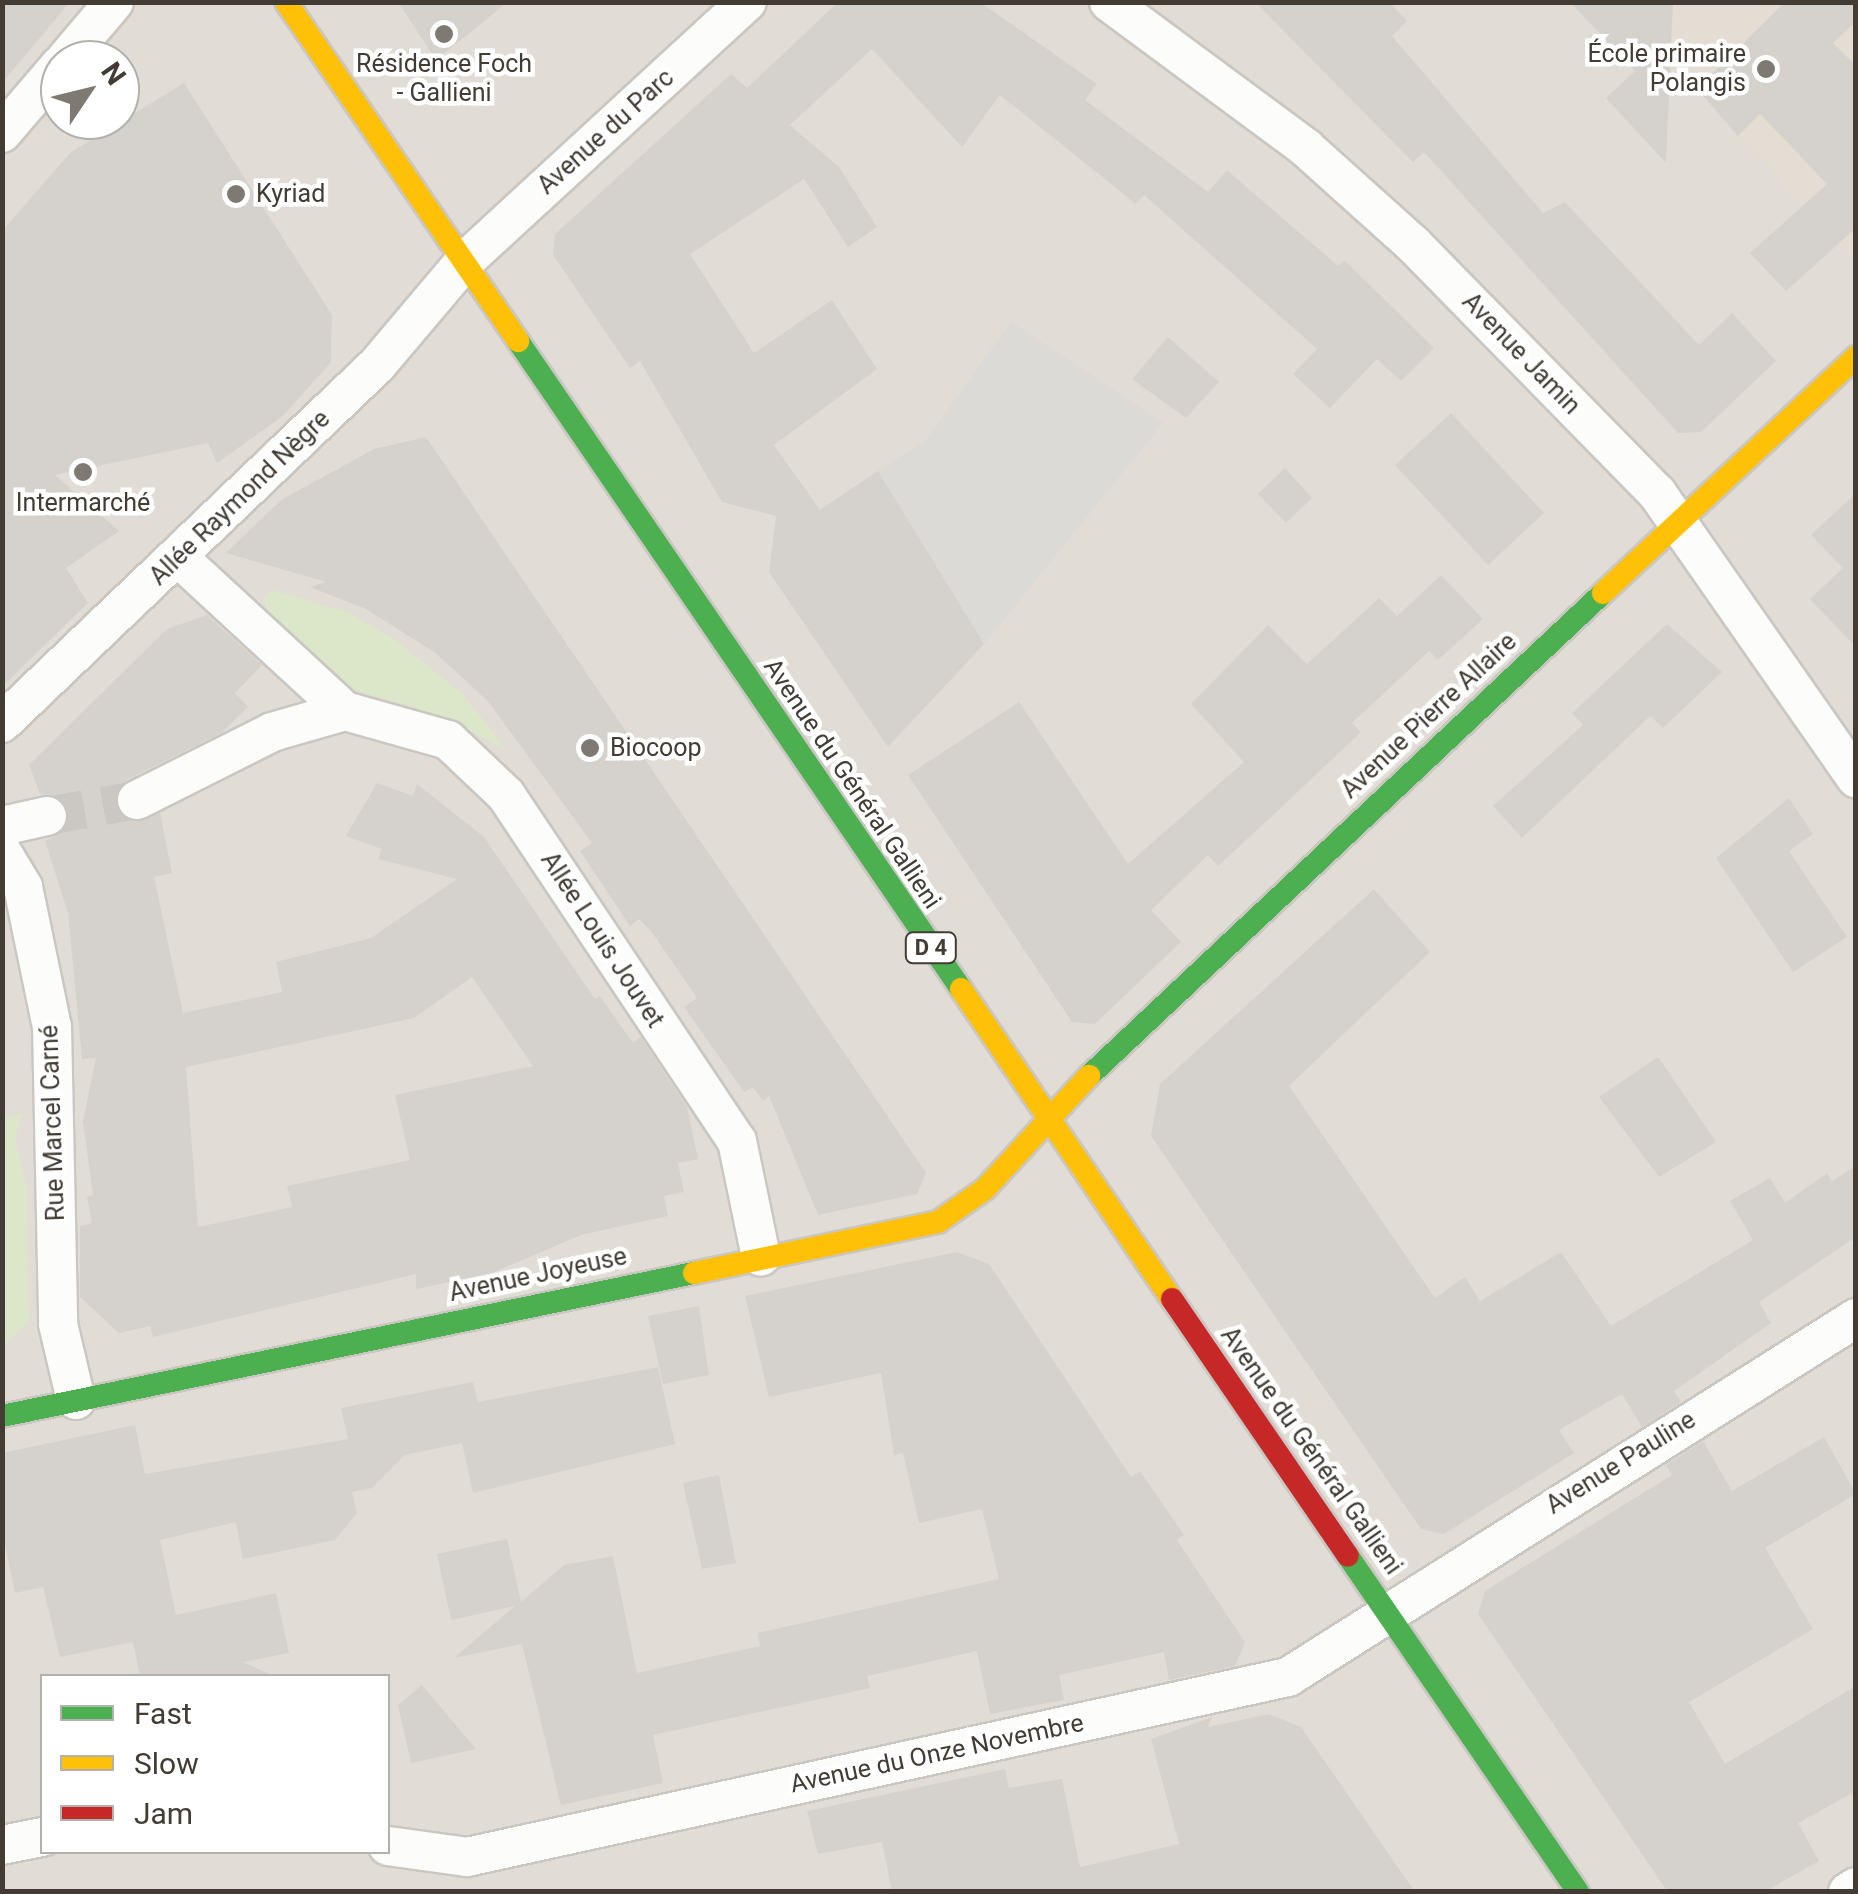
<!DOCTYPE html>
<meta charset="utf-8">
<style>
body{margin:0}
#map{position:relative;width:1858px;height:1894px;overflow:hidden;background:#edebe7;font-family:Roboto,sans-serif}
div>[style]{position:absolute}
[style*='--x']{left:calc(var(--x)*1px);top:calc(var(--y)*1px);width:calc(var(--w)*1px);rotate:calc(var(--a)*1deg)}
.residential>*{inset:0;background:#e1dcd5}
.education>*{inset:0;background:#e3ddd3}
.green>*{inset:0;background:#dce6c9}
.parking>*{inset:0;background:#dcdad7}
.building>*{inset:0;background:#d5d2ce}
.street-tunnel>*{height:38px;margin-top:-19px;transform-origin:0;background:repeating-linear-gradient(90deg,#cbc8c3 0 38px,transparent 0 57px)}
.roads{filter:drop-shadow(2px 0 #cac7c3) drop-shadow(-2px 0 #cac7c3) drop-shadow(0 2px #cac7c3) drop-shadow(0 -2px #cac7c3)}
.street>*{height:38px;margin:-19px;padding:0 19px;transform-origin:19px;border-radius:19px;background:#fcfcfb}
.fast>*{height:22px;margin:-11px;padding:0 11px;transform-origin:11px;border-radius:11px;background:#4caf50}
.slow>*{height:22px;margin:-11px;padding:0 11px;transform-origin:11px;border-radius:11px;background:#ffc107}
.jam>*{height:22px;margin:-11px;padding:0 11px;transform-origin:11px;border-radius:11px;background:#c62828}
.dots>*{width:28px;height:28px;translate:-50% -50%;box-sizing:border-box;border:5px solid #fff;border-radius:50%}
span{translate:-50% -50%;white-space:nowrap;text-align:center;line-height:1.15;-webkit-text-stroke:9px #fff;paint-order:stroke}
.shield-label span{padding:2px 8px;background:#fff;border:2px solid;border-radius:8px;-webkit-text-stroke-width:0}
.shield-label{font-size:22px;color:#423c35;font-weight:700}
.poi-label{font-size:25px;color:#423c35}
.right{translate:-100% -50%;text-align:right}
.left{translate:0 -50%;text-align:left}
.street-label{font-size:25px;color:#423c35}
.frame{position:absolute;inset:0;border:5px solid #423c35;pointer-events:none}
.legend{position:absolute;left:40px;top:1674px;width:350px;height:180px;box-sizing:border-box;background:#fff;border:2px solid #b3b1ae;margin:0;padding:12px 18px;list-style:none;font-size:30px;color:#423c35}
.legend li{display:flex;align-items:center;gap:20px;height:50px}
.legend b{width:50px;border:2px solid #b3b1ae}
.north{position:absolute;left:40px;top:40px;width:100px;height:100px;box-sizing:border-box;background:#fff;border:2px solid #b3b1ae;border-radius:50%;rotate:55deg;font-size:28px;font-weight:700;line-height:40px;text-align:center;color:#423c35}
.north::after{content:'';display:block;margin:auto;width:35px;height:45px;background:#7e7973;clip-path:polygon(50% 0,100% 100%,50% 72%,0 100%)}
</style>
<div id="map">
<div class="residential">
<div style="clip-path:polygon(evenodd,3px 3px,1855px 3px,1855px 1891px,3px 1891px,3px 3px,60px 60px,120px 60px,120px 120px,60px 120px,60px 60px,3px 3px,42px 1676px,388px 1676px,388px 1852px,42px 1852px,42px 1676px)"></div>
</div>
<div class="education">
<div style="clip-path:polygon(1615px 3px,1855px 3px,1855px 261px,1738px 136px)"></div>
</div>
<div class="green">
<div style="clip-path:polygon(273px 590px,350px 613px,397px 641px,464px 695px,506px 750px,442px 716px,343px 686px,269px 614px,263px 599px)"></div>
<div style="clip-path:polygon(23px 1113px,15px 1137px,27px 1189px,29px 1322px,3px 1346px,3px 1119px)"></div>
</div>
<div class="parking">
<div style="clip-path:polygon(1011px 322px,1163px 423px,984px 644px,878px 471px,925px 441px)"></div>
</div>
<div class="building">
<div style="clip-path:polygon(2px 2px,70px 2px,2px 83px)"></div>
<div style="clip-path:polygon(398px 2px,508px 2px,436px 60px)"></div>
<div style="clip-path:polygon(838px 2px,980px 2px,1097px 84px,1085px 100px,1208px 192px,1227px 170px,1338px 266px,1344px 260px,1434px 348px,1401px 381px,1377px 359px,1330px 408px,1293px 374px,1317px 349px,1144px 195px,1136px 204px,1000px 95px,962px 147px,872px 49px,790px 125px,839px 167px,877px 227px,848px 247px,804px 179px,690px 254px,754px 353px,832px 300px,877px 369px,774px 445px,820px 510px,878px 471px,984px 644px,888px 747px,769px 572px,776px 516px,722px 502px,640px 361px,630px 368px,553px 255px,555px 234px,731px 74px,747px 88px)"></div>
<div style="clip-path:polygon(1255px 2px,1390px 2px,1407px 21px,1392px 36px,1543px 213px,1565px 202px,1699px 345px,1732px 313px,1776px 361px,1701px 432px,1678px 433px,1424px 152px,1413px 162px)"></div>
<div style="clip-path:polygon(1570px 2px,1673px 2px,1666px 163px,1606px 98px,1635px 71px)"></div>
<div style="clip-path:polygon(1785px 2px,1856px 2px,1856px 21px,1833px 43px,1856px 66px,1856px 228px,1786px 291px,1750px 253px,1827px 184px,1760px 114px,1738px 136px,1697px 89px)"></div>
<div style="clip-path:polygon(184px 83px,332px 315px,331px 362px,283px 416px,217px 463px,208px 443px,55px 475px,119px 531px,66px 568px,88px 603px,2px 687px,2px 231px,71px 152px)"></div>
<div style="clip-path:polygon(1168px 337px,1219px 382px,1186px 418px,1132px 379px)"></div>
<div style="clip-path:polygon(1451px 413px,1544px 513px,1488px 565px,1395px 465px)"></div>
<div style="clip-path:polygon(426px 437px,926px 1173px,917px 1194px,818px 1215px,769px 1096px,763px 1101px,753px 1087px,744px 1092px,684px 1007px,697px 998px,651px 931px,639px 919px,630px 926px,580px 851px,592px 843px,487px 700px,434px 652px,366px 609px,310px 587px,326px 582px,226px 553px,281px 500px,374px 449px)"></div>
<div style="clip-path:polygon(1285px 468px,1312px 498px,1286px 523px,1258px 494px)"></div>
<div style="clip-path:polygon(1856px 493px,1856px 647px,1810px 599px,1843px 568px,1811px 535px)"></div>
<div style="clip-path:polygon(1441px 575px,1483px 619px,1438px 660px,1429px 651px,1352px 723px,1361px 732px,1285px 804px,1218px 866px,1208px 855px,1151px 910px,1181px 942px,1095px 1024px,1072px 1022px,908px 775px,1019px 702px,1128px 864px,1244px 762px,1191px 704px,1268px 625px,1307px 664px,1379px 598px,1397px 616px)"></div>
<div style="clip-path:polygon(evenodd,207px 615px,262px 665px,235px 693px,248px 707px,223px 732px,126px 780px,115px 800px,135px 822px,160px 813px,172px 873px,154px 877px,183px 1013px,282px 992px,276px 962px,371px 938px,457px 879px,378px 859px,382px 849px,346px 836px,377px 783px,413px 796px,417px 784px,484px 837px,595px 999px,600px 996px,633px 1043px,641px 1037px,687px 1107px,698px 1159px,678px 1163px,684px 1192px,664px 1196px,668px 1216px,581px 1235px,492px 1273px,416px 1289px,416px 1274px,153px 1337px,150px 1326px,119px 1333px,80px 1297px,80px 1226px,92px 1223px,87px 1197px,93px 1195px,83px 1121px,96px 1058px,82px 1059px,68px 913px,45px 841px,63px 832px,69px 810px,55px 795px,40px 794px,29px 765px,167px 629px,207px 615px,472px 977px,533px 1066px,395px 1095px,410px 1160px,287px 1186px,292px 1207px,198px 1227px,186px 1067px,414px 1018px,472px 977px)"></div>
<div style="clip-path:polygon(1667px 624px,1722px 672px,1663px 728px,1650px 716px,1522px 838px,1493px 806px,1583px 725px,1572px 713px)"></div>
<div style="clip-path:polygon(1789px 798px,1813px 834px,1789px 851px,1847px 937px,1793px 972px,1716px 858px)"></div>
<div style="clip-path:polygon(1374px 889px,1430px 952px,1289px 1086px,1435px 1298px,1465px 1277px,1480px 1301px,1561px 1252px,1611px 1326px,1753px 1240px,1730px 1201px,1770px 1178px,1785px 1203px,1827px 1173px,1832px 1181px,1856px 1166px,1856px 1237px,1759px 1302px,1771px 1323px,1674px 1391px,1681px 1402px,1642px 1427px,1622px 1394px,1559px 1430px,1574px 1453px,1444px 1534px,1421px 1529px,1151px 1136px,1160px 1084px)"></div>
<div style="clip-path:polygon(1658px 1057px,1716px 1142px,1659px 1177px,1599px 1097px)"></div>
<div style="clip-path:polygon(957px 1252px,989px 1264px,1131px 1477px,1140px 1471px,1184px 1535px,1177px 1540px,1245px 1642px,1235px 1666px,1169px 1680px,1164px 1652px,1059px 1675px,1064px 1700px,990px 1714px,977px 1651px,867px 1676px,870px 1688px,653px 1735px,663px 1783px,561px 1805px,522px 1644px,454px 1658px,515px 1606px,451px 1620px,437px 1554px,507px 1539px,521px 1602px,564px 1565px,613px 1556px,637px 1673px,760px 1646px,758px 1633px,999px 1579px,982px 1509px,919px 1523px,903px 1453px,894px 1455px,881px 1373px,769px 1397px,745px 1296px)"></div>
<div style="clip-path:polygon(699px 1306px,709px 1375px,663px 1384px,648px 1316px)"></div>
<div style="clip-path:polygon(658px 1367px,675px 1444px,473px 1493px,462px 1443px,405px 1455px,372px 1488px,352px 1492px,357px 1513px,335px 1540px,243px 1559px,236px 1522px,160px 1540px,176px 1615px,276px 1593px,289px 1653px,243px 1662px,274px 1676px,140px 1676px,133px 1642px,60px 1657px,43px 1587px,15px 1593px,2px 1530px,2px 1453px,135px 1425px,145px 1474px,348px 1439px,341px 1408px,473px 1382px,478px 1402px)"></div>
<div style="clip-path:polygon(1824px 1437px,1856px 1494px,1765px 1548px,1813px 1629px,1689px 1702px,1725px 1764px,1856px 1686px,1856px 1791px,1798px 1823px,1819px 1861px,1764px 1892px,1668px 1892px,1478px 1614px,1485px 1591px,1672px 1475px,1666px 1465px,1703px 1441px,1732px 1491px)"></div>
<div style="clip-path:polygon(719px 1475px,736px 1563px,702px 1569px,683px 1483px)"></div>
<div style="clip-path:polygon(422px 1685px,476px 1749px,411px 1763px,398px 1705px)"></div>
<div style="clip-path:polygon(1269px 1714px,1301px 1727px,1415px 1892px,892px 1892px,882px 1842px,818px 1854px,807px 1811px,1005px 1769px,1009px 1788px,1062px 1779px,1080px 1867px,1179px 1844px,1151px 1739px,1212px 1717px,1208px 1727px)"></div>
</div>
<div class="street-tunnel">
<div style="--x:47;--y:816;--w:91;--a:-10.1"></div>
</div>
<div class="roads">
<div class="street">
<div style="--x:1109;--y:2;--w:245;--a:36.5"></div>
<div style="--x:1306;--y:148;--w:145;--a:41.9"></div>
<div style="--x:1414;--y:245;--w:347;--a:45.6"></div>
<div style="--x:1657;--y:493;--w:348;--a:55.1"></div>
<div style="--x:65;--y:60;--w:76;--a:-49.8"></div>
<div style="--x:2;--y:133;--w:89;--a:-49.5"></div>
<div style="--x:179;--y:558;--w:226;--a:42.7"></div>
<div style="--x:345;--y:711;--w:107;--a:15.7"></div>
<div style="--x:448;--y:740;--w:80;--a:43.5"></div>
<div style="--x:506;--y:795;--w:416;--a:56.3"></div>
<div style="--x:737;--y:1141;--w:118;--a:78.3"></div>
<div style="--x:2;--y:723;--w:518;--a:-43.67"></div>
<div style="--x:377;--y:365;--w:136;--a:-49.8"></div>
<div style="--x:465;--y:261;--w:383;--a:-42.6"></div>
<div style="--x:137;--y:800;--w:151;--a:-26.7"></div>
<div style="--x:272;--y:732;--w:76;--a:-16"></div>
<div style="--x:2;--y:826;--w:46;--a:-12.5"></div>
<div style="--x:2;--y:852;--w:41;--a:59"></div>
<div style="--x:23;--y:887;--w:143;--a:78.3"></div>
<div style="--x:52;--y:1027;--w:297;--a:88.8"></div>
<div style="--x:58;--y:1324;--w:78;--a:76.7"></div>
<div style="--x:2;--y:1845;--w:41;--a:-11.3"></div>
<div style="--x:388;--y:1846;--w:80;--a:7.9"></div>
<div style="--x:467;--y:1857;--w:841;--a:-12.37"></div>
<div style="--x:1288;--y:1677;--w:672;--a:-32.29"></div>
<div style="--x:1848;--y:1892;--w:9;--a:-32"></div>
</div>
<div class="fast">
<div style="--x:518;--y:341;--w:785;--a:55.64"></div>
<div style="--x:1089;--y:1076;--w:705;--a:-43.22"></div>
<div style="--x:2;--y:1416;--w:707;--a:-11.68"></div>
<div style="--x:1348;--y:1556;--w:407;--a:55.6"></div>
</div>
<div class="slow">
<div style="--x:286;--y:2;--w:411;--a:55.6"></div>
<div style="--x:1603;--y:593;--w:346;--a:-43"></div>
<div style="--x:961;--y:989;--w:375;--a:55.8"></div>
<div style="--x:694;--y:1273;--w:249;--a:-11.8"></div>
<div style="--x:938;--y:1222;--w:57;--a:-35.1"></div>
<div style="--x:985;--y:1189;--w:154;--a:-47.4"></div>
</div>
<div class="jam">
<div style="--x:1172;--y:1299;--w:311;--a:55.6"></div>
</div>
</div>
<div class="dots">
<div style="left:444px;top:34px;background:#7e7973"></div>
<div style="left:1766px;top:69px;background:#7e7973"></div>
<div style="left:236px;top:194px;background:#7e7973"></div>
<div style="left:83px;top:472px;background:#7e7973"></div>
<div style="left:590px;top:748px;background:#7e7973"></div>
</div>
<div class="shield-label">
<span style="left:931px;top:948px">D 4</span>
</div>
<div class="poi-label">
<span class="right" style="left:1746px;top:69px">École primaire<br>Polangis</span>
<span style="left:444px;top:79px">Résidence Foch<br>- Gallieni</span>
<span class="left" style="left:256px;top:194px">Kyriad</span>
<span style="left:83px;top:503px">Intermarché</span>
<span class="left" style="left:610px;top:748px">Biocoop</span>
</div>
<div class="street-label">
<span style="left:606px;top:132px;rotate:-42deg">Avenue du Parc</span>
<span style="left:1521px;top:354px;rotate:46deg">Avenue Jamin</span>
<span style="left:240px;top:498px;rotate:-44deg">Allée Raymond Nègre</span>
<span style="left:1429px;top:716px;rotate:-43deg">Avenue Pierre Allaire</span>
<span style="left:852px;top:784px;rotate:56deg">Avenue du Général Gallieni</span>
<span style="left:602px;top:940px;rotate:57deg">Allée Louis Jouvet</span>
<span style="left:53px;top:1123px;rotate:-92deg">Rue Marcel Carné</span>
<span style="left:538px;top:1275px;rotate:-12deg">Avenue Joyeuse</span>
<span style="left:1311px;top:1451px;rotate:55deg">Avenue du Général Gallieni</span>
<span style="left:1621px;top:1463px;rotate:-32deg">Avenue Pauline</span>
<span style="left:937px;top:1754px;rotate:-12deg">Avenue du Onze Novembre</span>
</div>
<div class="frame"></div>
<ul class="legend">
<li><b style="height:12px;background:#4caf50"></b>Fast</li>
<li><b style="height:12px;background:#ffc107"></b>Slow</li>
<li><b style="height:12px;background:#c62828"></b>Jam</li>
</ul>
<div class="north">N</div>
</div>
